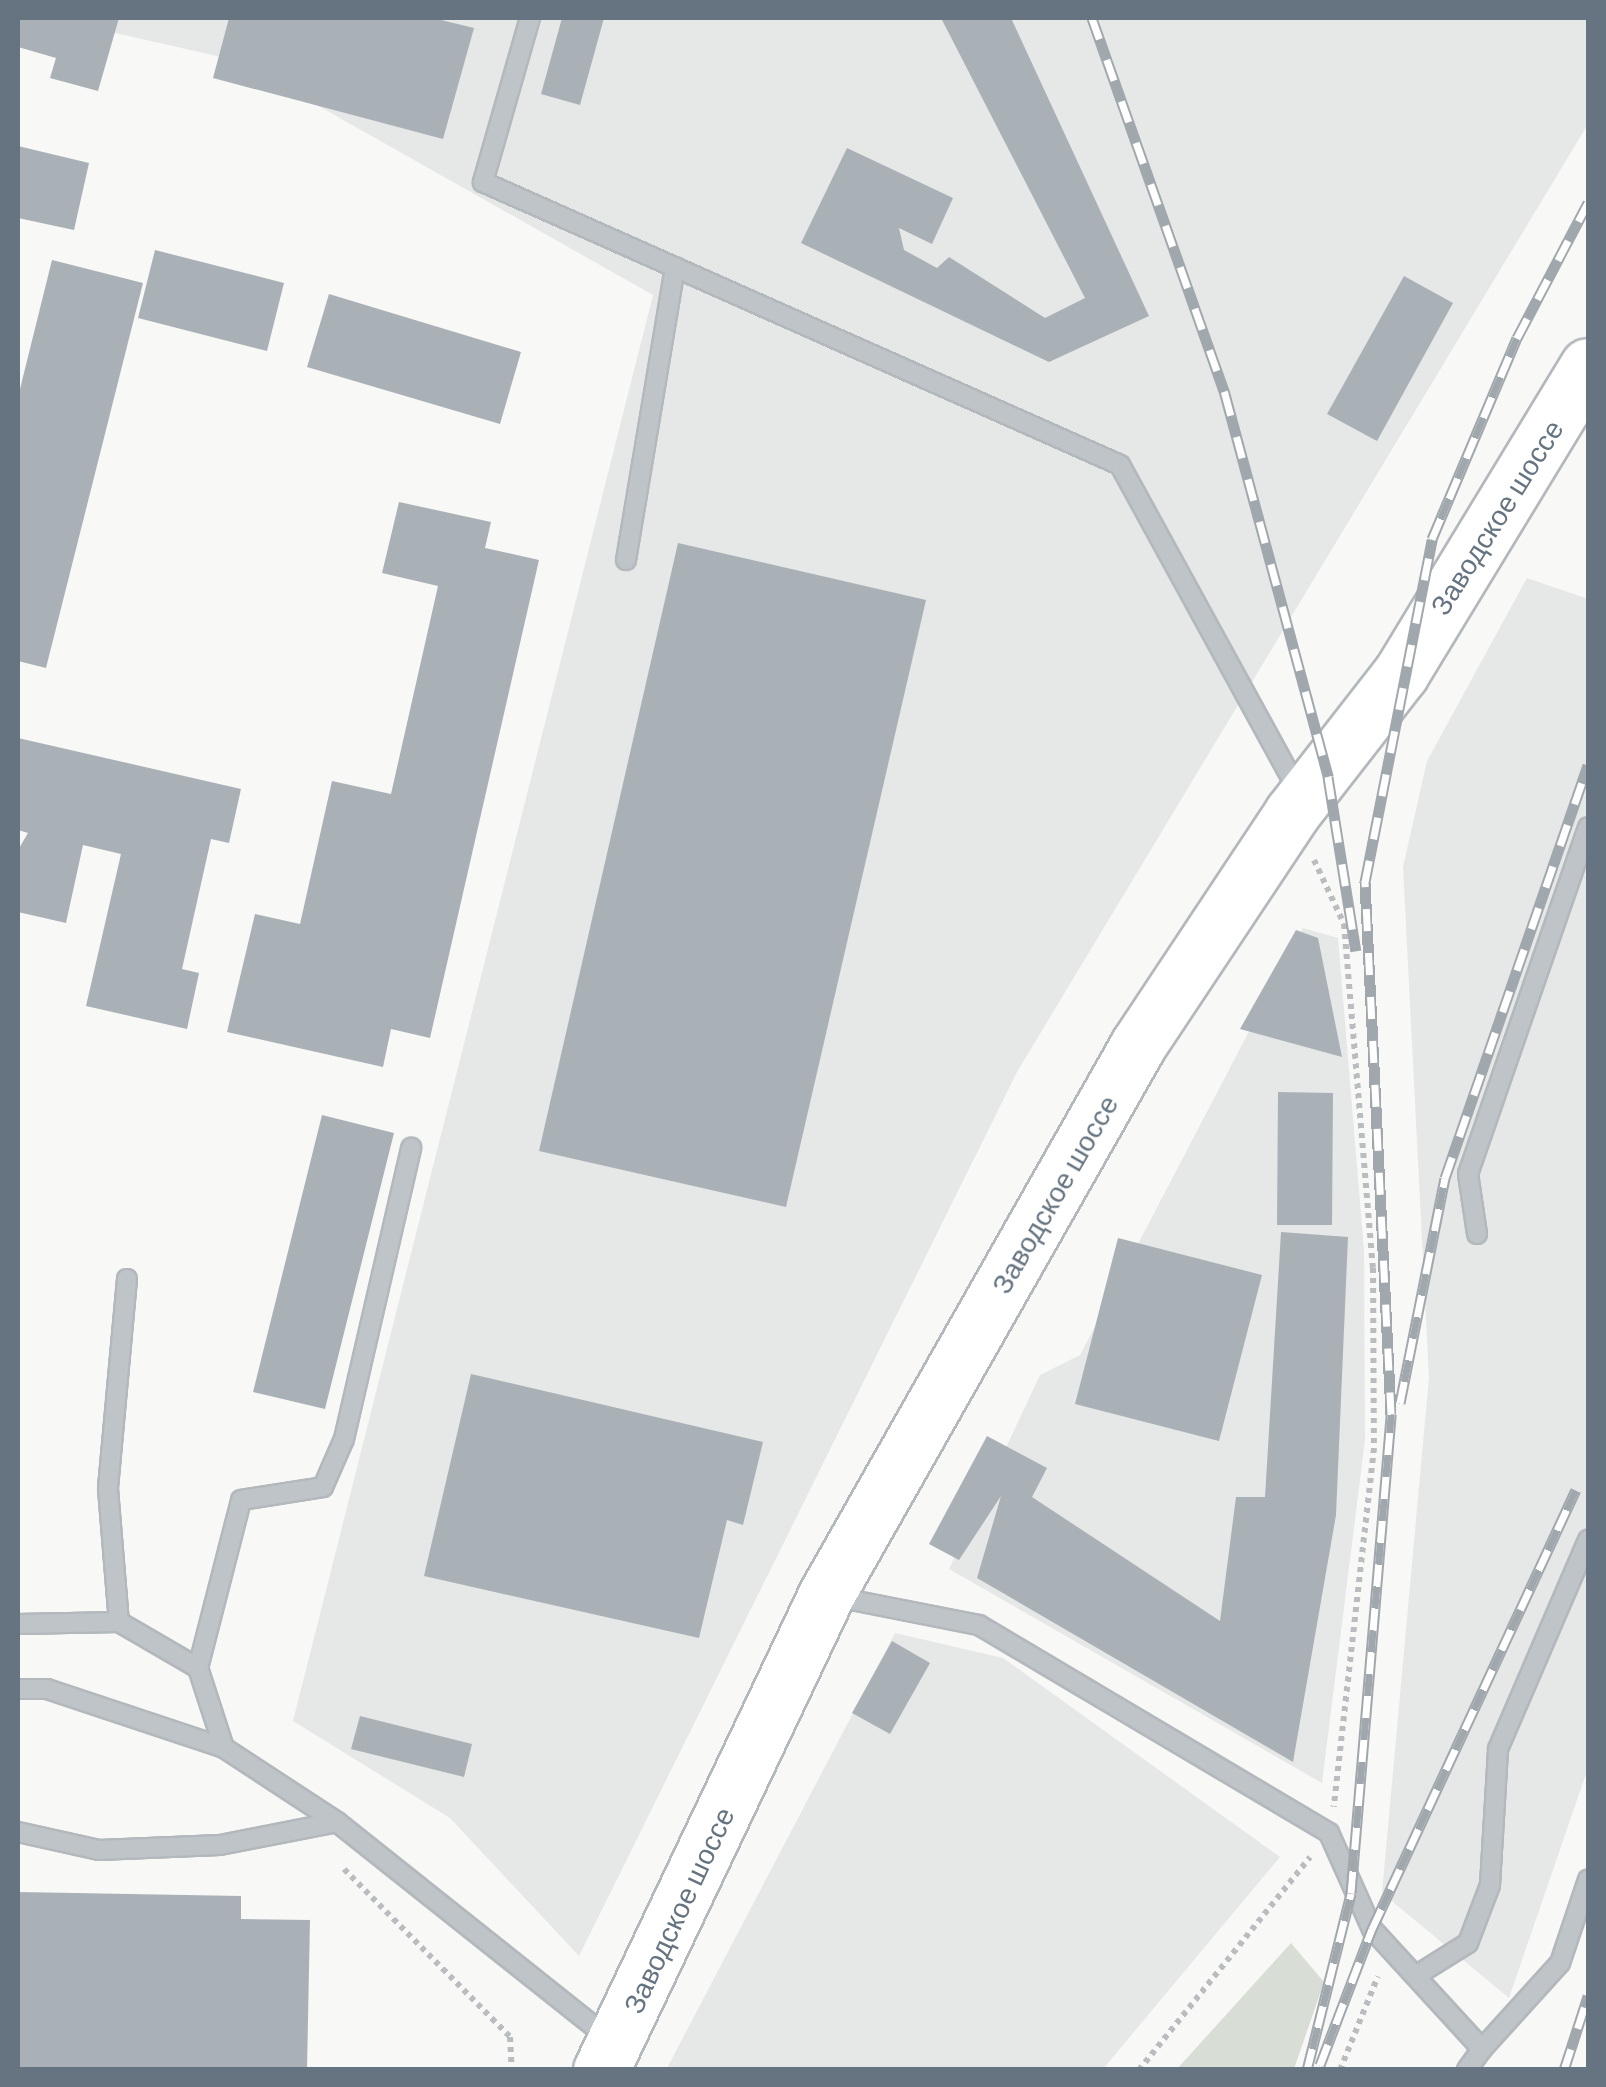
<!DOCTYPE html>
<meta charset="utf-8">
<style>
body{margin:0}
#map{position:relative;width:1606px;height:2087px;overflow:hidden;background:#f8f8f6;font-family:Barlow,sans-serif}
div>[style]{position:absolute}
[style*='--x']{left:calc(var(--x)*1px);top:calc(var(--y)*1px);width:calc(var(--w)*1px);rotate:calc(var(--a)*1deg)}
.built>*{inset:0;background:#e6e7e7}
.green>*{inset:0;background:#d8ddd5}
.building>*{inset:0;background:#a9b1b7}
.path>*{height:6px;margin-top:-3px;transform-origin:0;background:repeating-linear-gradient(90deg,#babdc0 0 5px,transparent 0 10px)}
.roads{filter:drop-shadow(2px 0 #b3b8bc) drop-shadow(-2px 0 #b3b8bc) drop-shadow(0 2px #b3b8bc) drop-shadow(0 -2px #b3b8bc)}
.lane>*{height:18px;margin:-9px;padding:0 9px;transform-origin:9px;border-radius:9px;background:#bfc4c8}
.primary>*{height:55px;margin:-27.5px;padding:0 27.5px;transform-origin:27.5px;border-radius:27.5px;background:#fff}
.rail>*{height:11px;margin-top:-5.5px;transform-origin:0;background:repeating-linear-gradient(90deg,#fff 0 22px,#a1a8ad 0 44px);box-sizing:border-box;border-block:2px solid #a1a8ad}
span{translate:-50% -50%;white-space:nowrap;text-align:center;line-height:1.15;-webkit-text-stroke:10px #fff;paint-order:stroke}
.street-label{font-size:28px;color:#657480}
.frame{position:absolute;inset:0;border:20px solid #657480;pointer-events:none}
</style>
<div id="map">
<div class="built">
<div style="clip-path:polygon(49px 18px,1588px 18px,1588px 124px,1017px 1072px,579px 1956px,450px 1818px,293px 1721px,653px 295px,239px 61px)"></div>
<div style="clip-path:polygon(1527px 578px,1588px 599px,1588px 1768px,1509px 1998px,1382px 1893px,1429px 1377px,1403px 867px,1427px 761px)"></div>
<div style="clip-path:polygon(1303px 928px,1338px 938px,1364px 1250px,1365px 1440px,1322px 1783px,949px 1569px,1040px 1375px,1080px 1355px)"></div>
<div style="clip-path:polygon(895px 1633px,1003px 1658px,1280px 1857px,1103px 2069px,666px 2070px)"></div>
</div>
<div class="green">
<div style="clip-path:polygon(1291px 1943px,1324px 1982px,1294px 2069px,1177px 2069px)"></div>
</div>
<div class="building">
<div style="clip-path:polygon(18px 18px,119px 18px,98px 91px,50px 78px,56px 58px,18px 47px)"></div>
<div style="clip-path:polygon(229px 18px,433px 18px,474px 28px,443px 139px,213px 78px)"></div>
<div style="clip-path:polygon(562px 18px,604px 18px,580px 105px,541px 94px)"></div>
<div style="clip-path:polygon(941px 18px,1011px 18px,1149px 316px,1049px 362px,801px 243px,847px 148px,953px 198px,932px 244px,899px 228px,904px 250px,937px 268px,949px 257px,1045px 318px,1085px 298px)"></div>
<div style="clip-path:polygon(18px 146px,89px 163px,74px 230px,18px 218px)"></div>
<div style="clip-path:polygon(155px 250px,284px 283px,267px 351px,138px 318px)"></div>
<div style="clip-path:polygon(52px 260px,143px 283px,46px 668px,18px 661px,18px 397px)"></div>
<div style="clip-path:polygon(1404px 276px,1453px 303px,1377px 441px,1327px 414px)"></div>
<div style="clip-path:polygon(329px 294px,521px 352px,500px 424px,307px 367px)"></div>
<div style="clip-path:polygon(399px 502px,491px 522px,485px 548px,539px 560px,430px 1038px,391px 1029px,383px 1067px,227px 1032px,255px 914px,300px 924px,332px 781px,391px 794px,438px 586px,382px 573px)"></div>
<div style="clip-path:polygon(678px 543px,926px 600px,786px 1207px,539px 1151px)"></div>
<div style="clip-path:polygon(18px 738px,241px 789px,229px 843px,211px 839px,182px 969px,199px 973px,187px 1029px,86px 1006px,121px 854px,83px 845px,66px 923px,18px 912px,18px 850px,28px 833px,18px 830px)"></div>
<div style="clip-path:polygon(1296px 930px,1318px 938px,1342px 1057px,1240px 1029px)"></div>
<div style="clip-path:polygon(1278px 1092px,1333px 1093px,1332px 1225px,1277px 1225px)"></div>
<div style="clip-path:polygon(322px 1115px,394px 1133px,325px 1409px,253px 1392px)"></div>
<div style="clip-path:polygon(1281px 1232px,1348px 1237px,1336px 1515px,1293px 1762px,977px 1578px,1001px 1496px,959px 1560px,929px 1544px,987px 1436px,1047px 1468px,1032px 1497px,1220px 1621px,1236px 1497px,1265px 1497px)"></div>
<div style="clip-path:polygon(1118px 1238px,1262px 1275px,1219px 1441px,1075px 1404px)"></div>
<div style="clip-path:polygon(471px 1374px,763px 1442px,743px 1525px,727px 1520px,699px 1638px,424px 1576px)"></div>
<div style="clip-path:polygon(892px 1641px,930px 1663px,890px 1734px,852px 1713px)"></div>
<div style="clip-path:polygon(360px 1716px,472px 1744px,464px 1777px,351px 1749px)"></div>
<div style="clip-path:polygon(18px 1892px,241px 1896px,241px 1919px,310px 1920px,307px 2070px,18px 2070px)"></div>
</div>
<div class="path">
<div style="--x:1314;--y:860;--w:71;--a:64.9"></div>
<div style="--x:1344;--y:924;--w:345;--a:85.2"></div>
<div style="--x:1373;--y:1268;--w:180;--a:89.7"></div>
<div style="--x:1374;--y:1448;--w:361;--a:96.4"></div>
<div style="--x:344;--y:1869;--w:236;--a:45.3"></div>
<div style="--x:510;--y:2037;--w:33;--a:87"></div>
<div style="--x:1139;--y:2070;--w:273;--a:-51.2"></div>
<div style="--x:1340;--y:2070;--w:101;--a:-68"></div>
</div>
<div class="roads">
<div class="lane">
<div style="--x:530;--y:18;--w:171;--a:106"></div>
<div style="--x:483;--y:182;--w:697;--a:23.95"></div>
<div style="--x:1120;--y:465;--w:373;--a:61.3"></div>
<div style="--x:626;--y:560;--w:297;--a:-80.5"></div>
<div style="--x:1477;--y:1234;--w:61;--a:-98.5"></div>
<div style="--x:1468;--y:1174;--w:367;--a:-70.9"></div>
<div style="--x:127;--y:1279;--w:211;--a:95.2"></div>
<div style="--x:108;--y:1489;--w:133;--a:85.3"></div>
<div style="--x:119;--y:1622;--w:91;--a:30.2"></div>
<div style="--x:831;--y:1596;--w:151;--a:11.1"></div>
<div style="--x:979;--y:1625;--w:407;--a:30.7"></div>
<div style="--x:1329;--y:1833;--w:105;--a:65.9"></div>
<div style="--x:1372;--y:1929;--w:163;--a:47.5"></div>
<div style="--x:1482;--y:2049;--w:26;--a:126"></div>
<div style="--x:18;--y:1624;--w:101;--a:-1.1"></div>
<div style="--x:18;--y:1689;--w:29;--a:0"></div>
<div style="--x:47;--y:1689;--w:187;--a:18.4"></div>
<div style="--x:224;--y:1748;--w:135;--a:33.2"></div>
<div style="--x:337;--y:1822;--w:350;--a:38.5"></div>
<div style="--x:224;--y:1748;--w:84;--a:-108"></div>
<div style="--x:198;--y:1668;--w:173;--a:-75.6"></div>
<div style="--x:241;--y:1500;--w:83;--a:-9"></div>
<div style="--x:323;--y:1487;--w:52;--a:-66.4"></div>
<div style="--x:344;--y:1439;--w:299;--a:-77"></div>
<div style="--x:18;--y:1832;--w:83;--a:12.5"></div>
<div style="--x:99;--y:1850;--w:121;--a:-2.4"></div>
<div style="--x:220;--y:1845;--w:119;--a:-11.1"></div>
<div style="--x:1417;--y:1975;--w:60;--a:-32.1"></div>
<div style="--x:1468;--y:1943;--w:62;--a:-69.2"></div>
<div style="--x:1490;--y:1885;--w:136;--a:-86.6"></div>
<div style="--x:1498;--y:1749;--w:228;--a:-66.7"></div>
<div style="--x:1482;--y:2049;--w:116;--a:-47.8"></div>
<div style="--x:1560;--y:1963;--w:88;--a:-71.4"></div>
</div>
<div class="primary">
<div style="--x:601;--y:2070;--w:526;--a:-64.65"></div>
<div style="--x:826;--y:1595;--w:632;--a:-60.43"></div>
<div style="--x:1138;--y:1045;--w:278;--a:-56.4"></div>
<div style="--x:1292;--y:813;--w:177;--a:-52.1"></div>
<div style="--x:1401;--y:673;--w:359;--a:-58.7"></div>
</div>
</div>
<div class="rail">
<div style="--x:1092;--y:18;--w:399;--a:70.5"></div>
<div style="--x:1225;--y:394;--w:397;--a:74.9"></div>
<div style="--x:1328;--y:777;--w:176;--a:80.9"></div>
<div style="--x:1400;--y:1403;--w:229;--a:-78.7"></div>
<div style="--x:1445;--y:1178;--w:437;--a:-70.9"></div>
<div style="--x:1320;--y:2065;--w:146;--a:-69.1"></div>
<div style="--x:1372;--y:1929;--w:484;--a:-65.1"></div>
<div style="--x:1307;--y:2070;--w:182;--a:-76"></div>
<div style="--x:1351;--y:1893;--w:481;--a:-85.2"></div>
<div style="--x:1391;--y:1414;--w:533;--a:-92.8"></div>
<div style="--x:1365;--y:882;--w:349;--a:-78.9"></div>
<div style="--x:1432;--y:539;--w:218;--a:-67.1"></div>
<div style="--x:1517;--y:338;--w:153;--a:-62.3"></div>
<div style="--x:1564;--y:2070;--w:78;--a:-72"></div>
</div>
<div class="street-label">
<span style="left:1496px;top:517px;rotate:-58deg">Заводское шоссе</span>
<span style="left:1054px;top:1194px;rotate:-60deg">Заводское шоссе</span>
<span style="left:678px;top:1910px;rotate:-65deg">Заводское шоссе</span>
</div>
<div class="frame"></div>
</div>
